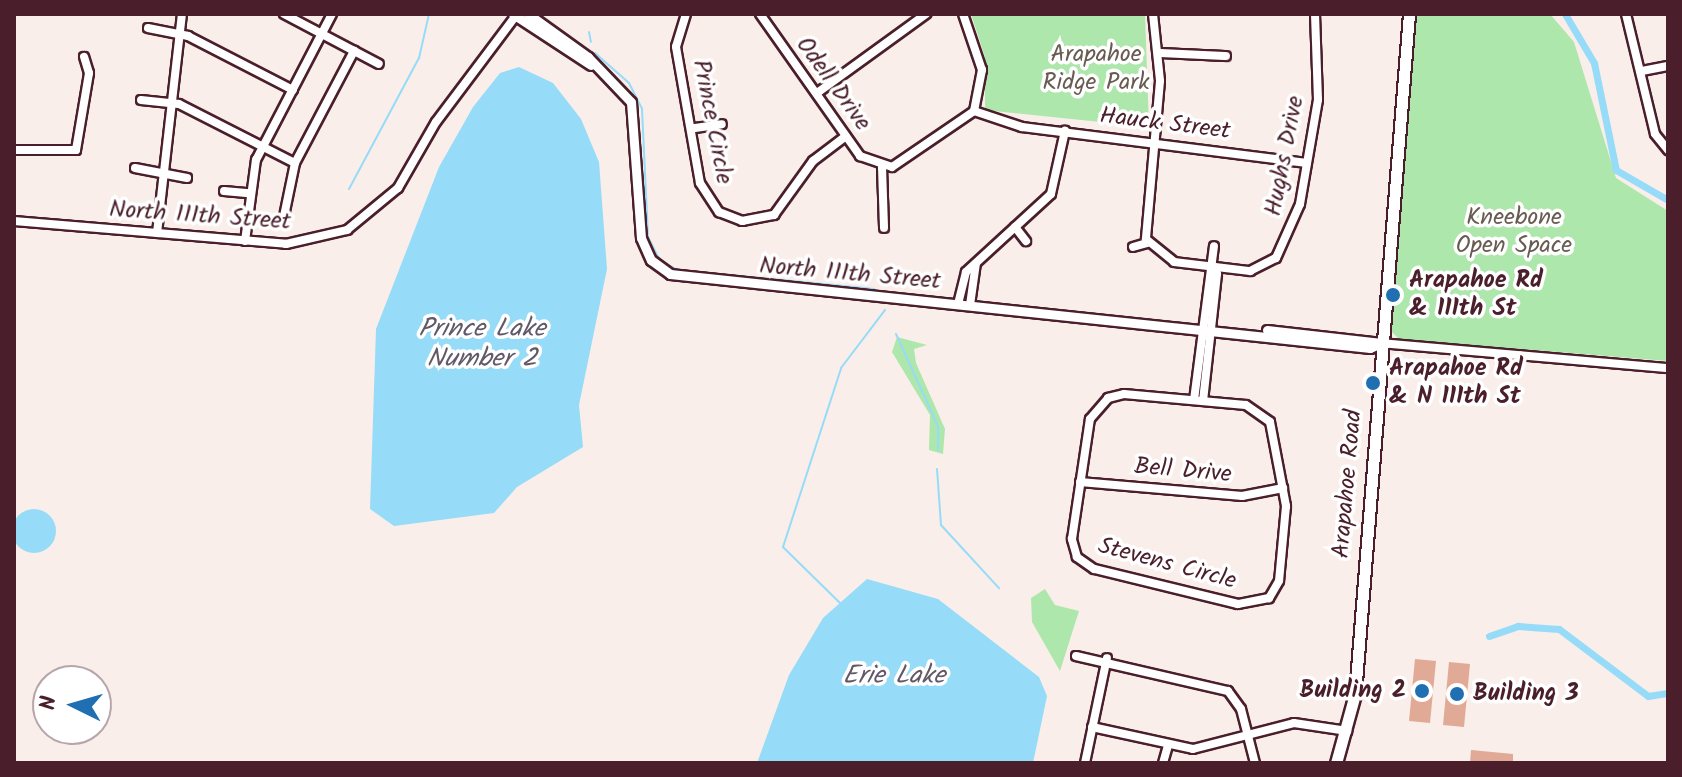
<!DOCTYPE html>
<style>
body{margin:0}
#map{position:relative;width:1682px;height:777px;overflow:hidden;background:#f9eeea;font-family:Kalam,sans-serif}
div>[style]{position:absolute}
[style*='--x']{left:calc(var(--x)*1px);top:calc(var(--y)*1px);width:calc(var(--w)*1px);rotate:calc(var(--a)*1deg)}
.green>*{inset:0;background:#ade7ab}
.water>*{inset:0;background:#96dcf8}
.round{border-radius:50%}
.stream>*{height:2px;margin:-1px;padding:0 1px;transform-origin:1px;border-radius:1px;background:#96dcf8}
.canal>*{height:7px;margin:-3.5px;padding:0 3.5px;transform-origin:3.5px;border-radius:3.5px;background:#96dcf8}
.building>*{inset:0;background:#e0aa96}
.roads{filter:drop-shadow(2px 0 #4a1f2b) drop-shadow(-2px 0 #4a1f2b) drop-shadow(0 2px #4a1f2b) drop-shadow(0 -2px #4a1f2b)}
.minor>*{height:8px;margin:-4px;padding:0 4px;transform-origin:4px;border-radius:4px;background:#fff}
.tertiary>*{height:9px;margin:-4.5px;padding:0 4.5px;transform-origin:4.5px;border-radius:4.5px;background:#fff}
.secondary>*{height:11px;margin:-5.5px;padding:0 5.5px;transform-origin:5.5px;border-radius:5.5px;background:#fff}
.dots>*{width:22px;height:22px;translate:-50% -50%;box-sizing:border-box;border:4px solid #fff;border-radius:50%}
span{translate:-50% -50%;white-space:nowrap;text-align:center;line-height:1.15;-webkit-text-stroke:7px #fff;paint-order:stroke}
.park-label{font-size:24px;color:#685b51}
.street-label{font-size:24px;color:#4a1f2b}
.poi-label{font-size:24px;color:#4a1f2b;font-weight:700}
.left{translate:0 -50%;text-align:left}
.right{translate:-100% -50%;text-align:right}
.water-label{font-size:26px;color:#615868;font-style:italic}
.frame{position:absolute;inset:0;border:16px solid #4a1f2b;pointer-events:none}
.north{position:absolute;left:32px;top:665px;width:80px;height:80px;box-sizing:border-box;background:#fff;border:2px solid #b7a5aa;border-radius:50%;rotate:275deg;font-size:22px;font-weight:700;line-height:32px;text-align:center;color:#4a1f2b}
.north::after{content:'';display:block;margin:auto;width:28px;height:36px;background:#1f6fb2;clip-path:polygon(50% 0,100% 100%,50% 72%,0 100%)}
</style>
<div id="map">
<div class="green">
<div style="clip-path:polygon(971px 14px,1145px 14px,1149px 127px,985px 110px,985px 57px)"></div>
<div style="clip-path:polygon(1415px 14px,1550px 14px,1574px 42px,1616px 178px,1668px 211px,1668px 361px,1399px 339px,1390px 330px)"></div>
<div style="clip-path:polygon(897px 337px,927px 345px,914px 349px,916px 363px,945px 429px,943px 454px,929px 450px,930px 415px,892px 352px)"></div>
<div style="clip-path:polygon(1045px 589px,1055px 605px,1079px 611px,1060px 671px,1032px 622px,1031px 598px)"></div>
</div>
<div class="water">
<div style="clip-path:polygon(519px 67px,553px 83px,581px 119px,599px 162px,607px 269px,579px 405px,583px 447px,517px 487px,494px 513px,394px 526px,370px 509px,376px 329px,439px 167px,473px 107px,500px 73px)"></div>
<div class="round" style="left:12px;top:509px;width:44px;height:44px"></div>
<div style="clip-path:polygon(867px 579px,938px 599px,1039px 677px,1047px 696px,1033px 763px,757px 763px,789px 675px,823px 618px)"></div>
</div>
<div class="stream">
<div style="--x:589;--y:32;--w:10;--a:79"></div>
<div style="--x:595;--y:53;--w:45;--a:41.4"></div>
<div style="--x:629;--y:83;--w:29;--a:63"></div>
<div style="--x:642;--y:109;--w:128;--a:87.3"></div>
<div style="--x:648;--y:237;--w:27;--a:63"></div>
<div style="--x:660;--y:261;--w:20;--a:27"></div>
<div style="--x:678;--y:270;--w:197;--a:5.5"></div>
<div style="--x:349;--y:189;--w:149;--a:-61.9"></div>
<div style="--x:419;--y:58;--w:45;--a:-77.2"></div>
<div style="--x:896;--y:334;--w:101;--a:65.5"></div>
<div style="--x:938;--y:426;--w:24;--a:90"></div>
<div style="--x:937;--y:469;--w:56;--a:85.9"></div>
<div style="--x:941;--y:525;--w:86;--a:47.4"></div>
<div style="--x:840;--y:603;--w:80;--a:-135.5"></div>
<div style="--x:783;--y:547;--w:188;--a:-72"></div>
<div style="--x:841;--y:368;--w:73;--a:-52.8"></div>
</div>
<div class="canal">
<div style="--x:1565;--y:14;--w:57;--a:59.4"></div>
<div style="--x:1594;--y:63;--w:109;--a:78.4"></div>
<div style="--x:1616;--y:170;--w:60;--a:30"></div>
<div style="--x:1489;--y:636;--w:31;--a:-19"></div>
<div style="--x:1518;--y:626;--w:41;--a:4.2"></div>
<div style="--x:1559;--y:629;--w:111;--a:37"></div>
<div style="--x:1648;--y:696;--w:20;--a:-9"></div>
</div>
<div class="building">
<div style="clip-path:polygon(1415px 659px,1436px 661px,1430px 723px,1409px 721px)"></div>
<div style="clip-path:polygon(1449px 662px,1470px 664px,1464px 727px,1443px 725px)"></div>
<div style="clip-path:polygon(1471px 750px,1513px 754px,1513px 763px,1470px 763px)"></div>
</div>
<div class="roads">
<div class="minor">
<div style="--x:284;--y:14;--w:107;--a:27.8"></div>
<div style="--x:686;--y:14;--w:34;--a:107"></div>
<div style="--x:676;--y:47;--w:138;--a:80"></div>
<div style="--x:700;--y:183;--w:35;--a:57"></div>
<div style="--x:719;--y:212;--w:25;--a:21"></div>
<div style="--x:742;--y:221;--w:33;--a:-11"></div>
<div style="--x:774;--y:215;--w:67;--a:-54.2"></div>
<div style="--x:813;--y:161;--w:41;--a:-37.1"></div>
<div style="--x:760;--y:14;--w:174;--a:54.8"></div>
<div style="--x:860;--y:156;--w:34;--a:19"></div>
<div style="--x:892;--y:167;--w:99;--a:-34.3"></div>
<div style="--x:974;--y:111;--w:42;--a:-79"></div>
<div style="--x:982;--y:70;--w:59;--a:-108.7"></div>
<div style="--x:1153;--y:14;--w:67;--a:84"></div>
<div style="--x:1160;--y:81;--w:159;--a:95.1"></div>
<div style="--x:1146;--y:239;--w:36;--a:39"></div>
<div style="--x:1174;--y:262;--w:77;--a:6.8"></div>
<div style="--x:1250;--y:271;--w:29;--a:-27"></div>
<div style="--x:1276;--y:258;--w:59;--a:-66"></div>
<div style="--x:1300;--y:204;--w:106;--a:-80.2"></div>
<div style="--x:1318;--y:100;--w:86;--a:-92"></div>
<div style="--x:1626;--y:14;--w:123;--a:76.4"></div>
<div style="--x:1655;--y:134;--w:21;--a:51"></div>
<div style="--x:148;--y:28;--w:41;--a:11.3"></div>
<div style="--x:188;--y:36;--w:118;--a:27.2"></div>
<div style="--x:1159;--y:53;--w:67;--a:2.6"></div>
<div style="--x:1642;--y:71;--w:26;--a:-11"></div>
<div style="--x:817;--y:93;--w:135;--a:-35.9"></div>
<div style="--x:141;--y:100;--w:38;--a:6"></div>
<div style="--x:179;--y:104;--w:130;--a:27"></div>
<div style="--x:974;--y:111;--w:51;--a:18.4"></div>
<div style="--x:1022;--y:127;--w:287;--a:7.2"></div>
<div style="--x:695;--y:128;--w:27;--a:-8"></div>
<div style="--x:14;--y:150;--w:62;--a:0"></div>
<div style="--x:76;--y:150;--w:78;--a:-80.4"></div>
<div style="--x:89;--y:73;--w:17;--a:-107"></div>
<div style="--x:882;--y:167;--w:61;--a:88.1"></div>
<div style="--x:135;--y:168;--w:53;--a:10.9"></div>
<div style="--x:224;--y:191;--w:25;--a:5"></div>
<div style="--x:14;--y:221;--w:273;--a:4.8"></div>
<div style="--x:286;--y:244;--w:63;--a:-12.9"></div>
<div style="--x:347;--y:230;--w:66;--a:-39.5"></div>
<div style="--x:398;--y:188;--w:76;--a:-60.1"></div>
<div style="--x:436;--y:122;--w:135;--a:-53.1"></div>
<div style="--x:283;--y:221;--w:59;--a:-78.3"></div>
<div style="--x:295;--y:163;--w:127;--a:-62.2"></div>
<div style="--x:1015;--y:227;--w:18;--a:52"></div>
<div style="--x:157;--y:233;--w:220;--a:-83.5"></div>
<div style="--x:245;--y:241;--w:82;--a:-82.3"></div>
<div style="--x:256;--y:160;--w:165;--a:-62.5"></div>
<div style="--x:1133;--y:247;--w:15;--a:-16"></div>
<div style="--x:958;--y:304;--w:33;--a:-76"></div>
<div style="--x:966;--y:272;--w:115;--a:-42.5"></div>
<div style="--x:1051;--y:194;--w:65;--a:-77.5"></div>
<div style="--x:970;--y:305;--w:42;--a:-81.9"></div>
<div style="--x:1381;--y:343;--w:288;--a:5"></div>
<div style="--x:1124;--y:394;--w:122;--a:5.2"></div>
<div style="--x:1246;--y:405;--w:29;--a:35"></div>
<div style="--x:1270;--y:422;--w:86;--a:79.2"></div>
<div style="--x:1286;--y:506;--w:75;--a:95.3"></div>
<div style="--x:1279;--y:581;--w:20;--a:120"></div>
<div style="--x:1269;--y:598;--w:32;--a:169"></div>
<div style="--x:1238;--y:604;--w:148;--a:-166.3"></div>
<div style="--x:1094;--y:569;--w:21;--a:-145"></div>
<div style="--x:1077;--y:557;--w:19;--a:-106"></div>
<div style="--x:1072;--y:539;--w:121;--a:-81.5"></div>
<div style="--x:1090;--y:419;--w:28;--a:-49"></div>
<div style="--x:1108;--y:398;--w:16;--a:-14"></div>
<div style="--x:1194;--y:400;--w:155;--a:-82.6"></div>
<div style="--x:1203;--y:401;--w:128;--a:-83.7"></div>
<div style="--x:1217;--y:274;--w:9;--a:-122"></div>
<div style="--x:1080;--y:482;--w:163;--a:4.9"></div>
<div style="--x:1242;--y:496;--w:42;--a:-11"></div>
<div style="--x:1076;--y:656;--w:156;--a:13"></div>
<div style="--x:1228;--y:691;--w:22;--a:54"></div>
<div style="--x:1241;--y:709;--w:56;--a:75.5"></div>
<div style="--x:1092;--y:727;--w:103;--a:12.3"></div>
<div style="--x:1193;--y:749;--w:104;--a:-14.4"></div>
<div style="--x:1294;--y:723;--w:54;--a:8.6"></div>
<div style="--x:1085;--y:763;--w:107;--a:-78.2"></div>
<div style="--x:1163;--y:763;--w:18;--a:-74"></div>
</div>
<div class="tertiary">
<div style="--x:513;--y:14;--w:93;--a:33.2"></div>
<div style="--x:528;--y:14;--w:74;--a:35.6"></div>
<div style="--x:588;--y:57;--w:62;--a:46.3"></div>
<div style="--x:631;--y:102;--w:136;--a:85.8"></div>
<div style="--x:641;--y:238;--w:24;--a:66"></div>
<div style="--x:651;--y:260;--w:24;--a:36"></div>
<div style="--x:670;--y:274;--w:704;--a:6.03"></div>
<div style="--x:1370;--y:348;--w:12;--a:-24"></div>
<div style="--x:1267;--y:330;--w:115;--a:6.5"></div>
</div>
<div class="secondary">
<div style="--x:1336;--y:763;--w:72;--a:-74.6"></div>
<div style="--x:1355;--y:694;--w:682;--a:-85.46"></div>
</div>
</div>
<div class="dots">
<div style="left:1393px;top:295px;background:#1f6fb2"></div>
<div style="left:1373px;top:383px;background:#1f6fb2"></div>
<div style="left:1422px;top:691px;background:#1f6fb2"></div>
<div style="left:1457px;top:694px;background:#1f6fb2"></div>
</div>
<div class="park-label">
<span style="left:1096px;top:69px">Arapahoe<br>Ridge Park</span>
<span style="left:1514px;top:232px">Kneebone<br>Open Space</span>
</div>
<div class="street-label">
<span style="left:833px;top:84px;rotate:54deg">Odell Drive</span>
<span style="left:712px;top:122px;rotate:79deg">Prince Circle</span>
<span style="left:1165px;top:124px;rotate:7deg">Hauck Street</span>
<span style="left:1285px;top:156px;rotate:-79deg">Hughs Drive</span>
<span style="left:200px;top:216px;rotate:4deg">North 111th Street</span>
<span style="left:850px;top:274px;rotate:5deg">North 111th Street</span>
<span style="left:1183px;top:471px;rotate:5deg">Bell Drive</span>
<span style="left:1348px;top:484px;rotate:-85deg">Arapahoe Road</span>
<span style="left:1167px;top:564px;rotate:15deg">Stevens Circle</span>
</div>
<div class="poi-label">
<span class="left" style="left:1409px;top:295px">Arapahoe Rd<br>&amp; 111th St</span>
<span class="left" style="left:1389px;top:383px">Arapahoe Rd<br>&amp; N 111th St</span>
<span class="right" style="left:1406px;top:691px">Building 2</span>
<span class="left" style="left:1473px;top:694px">Building 3</span>
</div>
<div class="water-label">
<span style="left:482px;top:345px">Prince Lake<br>Number 2</span>
<span style="left:894px;top:677px">Erie Lake</span>
</div>
<div class="frame"></div>
<div class="north">N</div>
</div>
